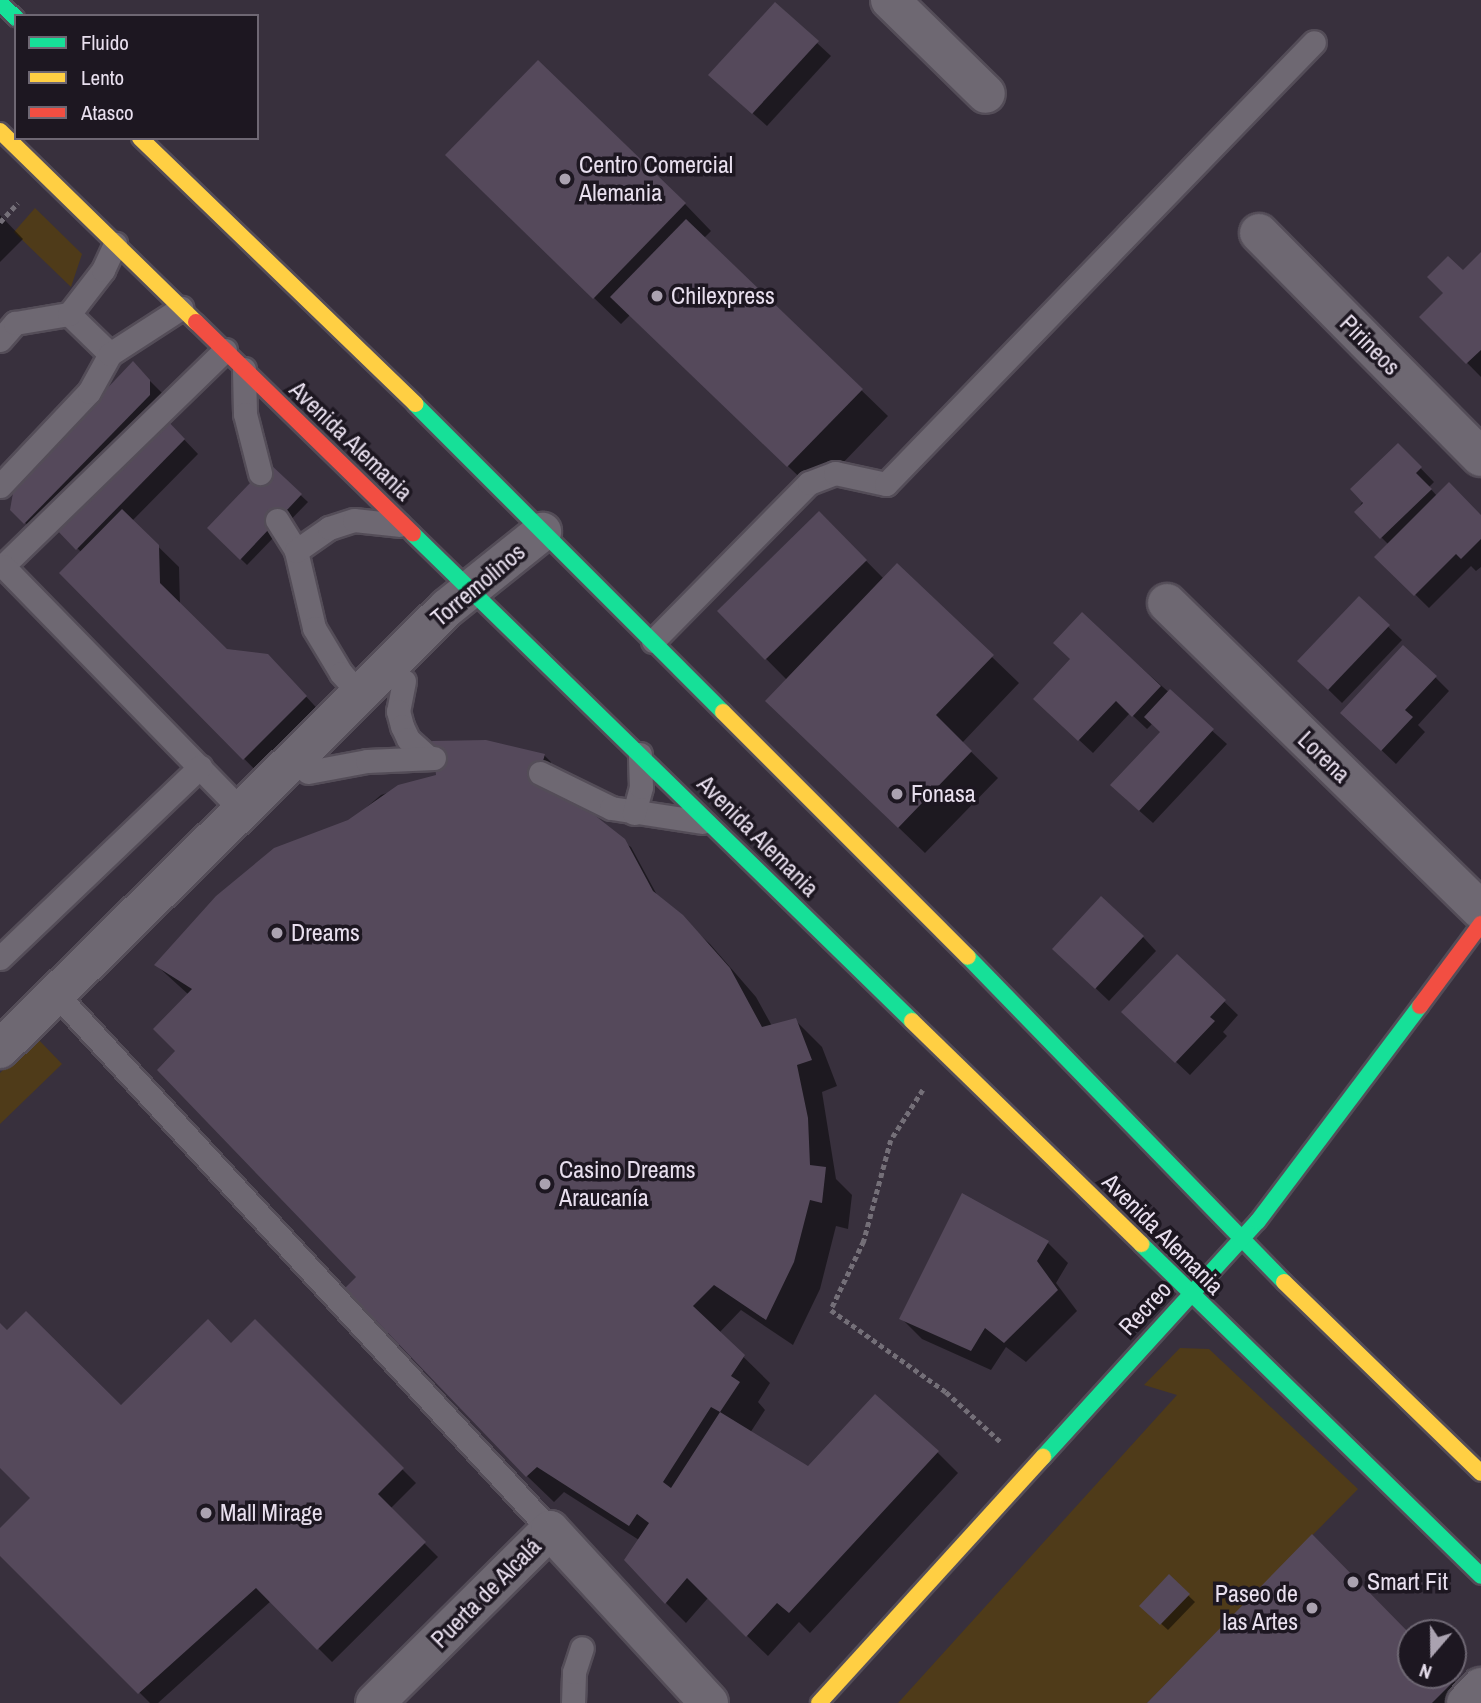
<!DOCTYPE html>
<meta charset="utf-8">
<style>
body{margin:0}
#map{position:relative;width:1481px;height:1703px;overflow:hidden;background:#38303d;font-family:"Archivo Narrow",sans-serif}
div>[style]{position:absolute}
[style*='--x']{left:calc(var(--x)*1px);top:calc(var(--y)*1px);width:calc(var(--w)*1px);rotate:calc(var(--a)*1deg)}
.green>*{inset:0;background:#4f3b19}
.shadow>*{inset:0;background:#0007}
.building>*{inset:0;background:#55495b}
.path>*{height:4.5px;margin-top:-2.25px;transform-origin:0;background:repeating-linear-gradient(90deg,#746f78 0 5px,transparent 0 8.5px)}
.roads{filter:drop-shadow(2px 0 #544d58) drop-shadow(-2px 0 #544d58) drop-shadow(0 2px #544d58) drop-shadow(0 -2px #544d58)}
.lane>*{height:23px;margin:-11.5px;padding:0 11.5px;transform-origin:11.5px;border-radius:11.5px;background:#6e6872}
.street>*{height:38px;margin:-19px;padding:0 19px;transform-origin:19px;border-radius:19px;background:#6e6872}
.fast>*{height:16px;margin:-8px;padding:0 8px;transform-origin:8px;border-radius:8px;background:#16e098}
.slow>*{height:16px;margin:-8px;padding:0 8px;transform-origin:8px;border-radius:8px;background:#ffcf43}
.jam>*{height:16px;margin:-8px;padding:0 8px;transform-origin:8px;border-radius:8px;background:#f24e42}
.dots>*{width:19px;height:19px;translate:-50% -50%;box-sizing:border-box;border:4px solid #1d1721;border-radius:50%}
span{translate:-50% -50%;white-space:nowrap;text-align:center;line-height:1.15;-webkit-text-stroke:7px #1d1721;paint-order:stroke}
.poi-label{font-size:24px;color:#e8dfee}
.left{translate:0 -50%;text-align:left}
.right{translate:-100% -50%;text-align:right}
.street-label{font-size:24px;color:#e8dfee}
.legend{position:absolute;left:14px;top:14px;width:245px;height:126px;box-sizing:border-box;background:#1d1721;border:2px solid #6e6773;margin:0;padding:9px 12px;list-style:none;font-size:21px;color:#e8dfee}
.legend li{display:flex;align-items:center;gap:14px;height:35px}
.legend b{width:35px;border:2px solid #6e6773}
.north{position:absolute;left:1397px;top:1619px;width:70px;height:70px;box-sizing:border-box;background:#1d1721;border:2px solid #6e6773;border-radius:50%;rotate:200deg;font-size:19px;font-weight:700;line-height:28px;text-align:center;color:#e8dfee}
.north::after{content:'';display:block;margin:auto;width:24px;height:32px;background:#aaa2b0;clip-path:polygon(50% 0,100% 100%,50% 72%,0 100%)}
</style>
<div id="map">
<div class="green">
<div style="clip-path:polygon(35px 208px,82px 254px,71px 287px,14px 232px)"></div>
<div style="clip-path:polygon(36px 1037px,62px 1064px,0 1124px,0 1073px)"></div>
<div style="clip-path:polygon(1180px 1348px,1209px 1349px,1358px 1489px,1147px 1703px,898px 1703px,1177px 1395px,1144px 1385px)"></div>
</div>
<div class="shadow">
<div style="clip-path:polygon(817px 43px,831px 56px,767px 126px,724px 88px)"></div>
<div style="clip-path:polygon(474px 182px,685px 204px,711px 231px,704px 238px,888px 416px,815px 492px,630px 315px,621px 324px)"></div>
<div style="clip-path:polygon(0 215px,23px 239px,0 262px)"></div>
<div style="clip-path:polygon(1481px 254px,1481px 377px,1422px 317px)"></div>
<div style="clip-path:polygon(146px 377px,164px 395px,39px 536px,12px 510px)"></div>
<div style="clip-path:polygon(178px 433px,198px 454px,132px 521px,179px 567px,180px 605px,226px 650px,288px 677px,326px 718px,264px 779px,62px 573px,82px 553px,57px 527px)"></div>
<div style="clip-path:polygon(1398px 445px,1434px 482px,1429px 487px,1437px 496px,1481px 517px,1481px 567px,1476px 571px,1471px 566px,1429px 608px,1377px 557px,1389px 545px,1356px 512px)"></div>
<div style="clip-path:polygon(269px 466px,308px 502px,247px 565px,209px 528px)"></div>
<div style="clip-path:polygon(819px 513px,884px 579px,992px 657px,1019px 683px,962px 743px,998px 778px,925px 853px,794px 727px,787px 680px,719px 611px)"></div>
<div style="clip-path:polygon(1359px 599px,1402px 640px,1342px 703px,1299px 661px)"></div>
<div style="clip-path:polygon(1082px 615px,1227px 744px,1153px 823px,1126px 799px,1161px 732px,1152px 724px,1147px 729px,1130px 713px,1093px 753px,1049px 712px,1072px 659px)"></div>
<div style="clip-path:polygon(1435px 677px,1449px 691px,1418px 725px,1425px 732px,1396px 764px,1356px 726px)"></div>
<div style="clip-path:polygon(486px 742px,544px 755px,551px 762px,543px 791px,631px 847px,657px 895px,710px 944px,756px 997px,772px 1026px,795px 1020px,822px 1047px,837px 1086px,822px 1092px,836px 1179px,852px 1195px,848px 1229px,836px 1226px,820px 1289px,793px 1345px,741px 1310px,719px 1333px,770px 1383px,758px 1402px,765px 1410px,750px 1433px,808px 1468px,937px 1452px,958px 1473px,810px 1633px,799px 1622px,768px 1656px,708px 1598px,686px 1623px,666px 1603px,639px 1540px,564px 1492px,554px 1502px,527px 1476px,358px 1277px,189px 995px,156px 965px,275px 850px,349px 822px,381px 795px,438px 776px)"></div>
<div style="clip-path:polygon(1143px 937px,1156px 951px,1109px 1001px,1068px 962px)"></div>
<div style="clip-path:polygon(1177px 956px,1238px 1015px,1223px 1032px,1227px 1036px,1190px 1075px,1137px 1025px)"></div>
<div style="clip-path:polygon(1048px 1243px,1068px 1263px,1056px 1283px,1077px 1311px,1026px 1362px,1006px 1347px,991px 1370px,922px 1339px,901px 1318px)"></div>
<div style="clip-path:polygon(255px 1322px,416px 1483px,390px 1509px,438px 1557px,332px 1662px,271px 1601px,158px 1703px,150px 1703px,0 1553px,0 1530px,33px 1498px,0 1465px,0 1326px,121px 1407px,231px 1345px)"></div>
<div style="clip-path:polygon(1169px 1577px,1195px 1602px,1168px 1630px,1142px 1606px)"></div>
<div style="clip-path:polygon(1411px 1637px,1411px 1675px,1448px 1675px,1476px 1703px,1149px 1703px)"></div>
</div>
<div class="building">
<div style="clip-path:polygon(775px 2px,819px 41px,752px 114px,708px 75px)"></div>
<div style="clip-path:polygon(538px 60px,686px 203px,593px 299px,445px 155px)"></div>
<div style="clip-path:polygon(686px 219px,863px 389px,787px 467px,610px 297px)"></div>
<div style="clip-path:polygon(1481px 252px,1481px 350px,1466px 364px,1419px 317px,1443px 293px,1427px 277px,1448px 256px,1463px 270px)"></div>
<div style="clip-path:polygon(133px 361px,150px 380px,150px 395px,24px 524px,10px 510px,14px 487px)"></div>
<div style="clip-path:polygon(164px 417px,185px 439px,76px 550px,54px 527px)"></div>
<div style="clip-path:polygon(1398px 443px,1422px 467px,1416px 473px,1432px 489px,1380px 539px,1354px 512px,1363px 503px,1350px 489px)"></div>
<div style="clip-path:polygon(269px 463px,302px 494px,240px 560px,207px 528px)"></div>
<div style="clip-path:polygon(1449px 482px,1481px 515px,1481px 539px,1461px 559px,1456px 554px,1414px 596px,1374px 557px)"></div>
<div style="clip-path:polygon(122px 509px,159px 545px,160px 583px,227px 649px,268px 654px,307px 696px,243px 760px,59px 573px)"></div>
<div style="clip-path:polygon(819px 511px,867px 560px,765px 660px,717px 611px)"></div>
<div style="clip-path:polygon(897px 563px,994px 655px,936px 715px,972px 751px,898px 828px,765px 701px)"></div>
<div style="clip-path:polygon(1359px 596px,1390px 625px,1328px 690px,1297px 661px)"></div>
<div style="clip-path:polygon(1082px 612px,1161px 686px,1132px 717px,1116px 701px,1078px 741px,1033px 699px,1070px 659px,1053px 643px)"></div>
<div style="clip-path:polygon(1403px 645px,1437px 676px,1405px 710px,1413px 717px,1381px 751px,1340px 713px)"></div>
<div style="clip-path:polygon(1170px 689px,1214px 729px,1139px 811px,1110px 785px,1160px 732px,1144px 717px)"></div>
<div style="clip-path:polygon(486px 740px,545px 754px,536px 786px,579px 803px,625px 839px,653px 891px,683px 915px,730px 968px,762px 1027px,796px 1018px,812px 1060px,797px 1065px,808px 1118px,810px 1165px,826px 1167px,822px 1203px,810px 1200px,794px 1262px,766px 1320px,714px 1285px,693px 1306px,745px 1355px,731px 1376px,740px 1382px,720px 1412px,711px 1407px,663px 1482px,671px 1488px,720px 1412px,808px 1466px,875px 1394px,939px 1451px,789px 1613px,777px 1603px,746px 1637px,687px 1578px,665px 1604px,624px 1560px,649px 1523px,637px 1514px,629px 1526px,537px 1467px,526px 1477px,345px 1288px,356px 1277px,157px 1070px,175px 1051px,153px 1029px,192px 989px,154px 965px,216px 896px,274px 848px,348px 820px,398px 785px,436px 775px,432px 741px)"></div>
<div style="clip-path:polygon(1101px 896px,1144px 936px,1095px 989px,1052px 949px)"></div>
<div style="clip-path:polygon(1177px 954px,1226px 1000px,1210px 1017px,1215px 1021px,1175px 1063px,1121px 1012px)"></div>
<div style="clip-path:polygon(962px 1193px,1049px 1241px,1037px 1261px,1058px 1290px,1004px 1343px,985px 1328px,971px 1351px,899px 1319px)"></div>
<div style="clip-path:polygon(26px 1311px,121px 1405px,208px 1319px,231px 1343px,255px 1319px,404px 1468px,378px 1494px,426px 1542px,317px 1650px,256px 1588px,138px 1694px,0 1556px,0 1528px,30px 1498px,0 1468px,0 1323px,7px 1330px)"></div>
<div style="clip-path:polygon(1312px 1534px,1411px 1635px,1411px 1675px,1450px 1675px,1455px 1680px,1432px 1703px,1147px 1703px)"></div>
<div style="clip-path:polygon(1169px 1574px,1190px 1594px,1160px 1625px,1139px 1606px)"></div>
</div>
<div class="path">
<div style="--x:0;--y:222;--w:26;--a:-47"></div>
<div style="--x:923;--y:1090;--w:59;--a:122.6"></div>
<div style="--x:891;--y:1140;--w:105;--a:105"></div>
<div style="--x:864;--y:1241;--w:76;--a:115.6"></div>
<div style="--x:831;--y:1310;--w:141;--a:35.5"></div>
<div style="--x:946;--y:1392;--w:74;--a:42.3"></div>
</div>
<div class="roads">
<div class="lane">
<div style="--x:69;--y:314;--w:57;--a:44.3"></div>
<div style="--x:0;--y:340;--w:23;--a:-49"></div>
<div style="--x:15;--y:323;--w:55;--a:-9.5"></div>
<div style="--x:69;--y:314;--w:56;--a:-52.3"></div>
<div style="--x:103;--y:270;--w:29;--a:-65"></div>
<div style="--x:225;--y:350;--w:310;--a:135.8"></div>
<div style="--x:3;--y:566;--w:344;--a:45.7"></div>
<div style="--x:244;--y:369;--w:45;--a:88.7"></div>
<div style="--x:245;--y:414;--w:61;--a:75.7"></div>
<div style="--x:0;--y:486;--w:129;--a:-46.6"></div>
<div style="--x:89;--y:392;--w:43;--a:-61.1"></div>
<div style="--x:110;--y:354;--w:85;--a:-32.9"></div>
<div style="--x:277;--y:520;--w:36;--a:58"></div>
<div style="--x:296;--y:551;--w:79;--a:76.8"></div>
<div style="--x:314;--y:628;--w:52;--a:59"></div>
<div style="--x:341;--y:673;--w:28;--a:48"></div>
<div style="--x:296;--y:551;--w:40;--a:-34.9"></div>
<div style="--x:329;--y:528;--w:26;--a:-18"></div>
<div style="--x:354;--y:520;--w:45;--a:6.3"></div>
<div style="--x:653;--y:641;--w:222;--a:-45.4"></div>
<div style="--x:809;--y:483;--w:28;--a:-21"></div>
<div style="--x:835;--y:473;--w:52;--a:12.2"></div>
<div style="--x:886;--y:484;--w:615;--a:-45.92"></div>
<div style="--x:404;--y:681;--w:31;--a:101"></div>
<div style="--x:398;--y:711;--w:16;--a:75"></div>
<div style="--x:402;--y:726;--w:14;--a:65"></div>
<div style="--x:408;--y:739;--w:28;--a:42"></div>
<div style="--x:308;--y:772;--w:60;--a:-10.6"></div>
<div style="--x:367;--y:761;--w:67;--a:-2.6"></div>
<div style="--x:540;--y:773;--w:79;--a:26.2"></div>
<div style="--x:611;--y:808;--w:92;--a:8.7"></div>
<div style="--x:634;--y:813;--w:27;--a:-75"></div>
<div style="--x:641;--y:787;--w:33;--a:-92"></div>
<div style="--x:0;--y:958;--w:277;--a:-43.7"></div>
<div style="--x:57;--y:995;--w:728;--a:47.34"></div>
<div style="--x:573;--y:1703;--w:31;--a:-88"></div>
<div style="--x:574;--y:1672;--w:25;--a:-72"></div>
</div>
<div class="street">
<div style="--x:890;--y:0;--w:134;--a:44.4"></div>
<div style="--x:1259;--y:233;--w:315;--a:45.3"></div>
<div style="--x:1167;--y:603;--w:439;--a:44.4"></div>
<div style="--x:0;--y:1049;--w:628;--a:-44.61"></div>
<div style="--x:447;--y:608;--w:122;--a:-38.7"></div>
<div style="--x:375;--y:1703;--w:246;--a:-44.7"></div>
<div style="--x:550;--y:1530;--w:235;--a:47.4"></div>
<div style="--x:1466;--y:1703;--w:22;--a:-47"></div>
</div>
<div class="fast">
<div style="--x:0;--y:3;--w:22;--a:43"></div>
<div style="--x:415;--y:404;--w:436;--a:45"></div>
<div style="--x:413;--y:534;--w:697;--a:44.3"></div>
<div style="--x:968;--y:957;--w:453;--a:45.8"></div>
<div style="--x:1141;--y:1244;--w:475;--a:44.3"></div>
<div style="--x:1043;--y:1457;--w:319;--a:-47.7"></div>
<div style="--x:1258;--y:1221;--w:269;--a:-53"></div>
</div>
<div class="slow">
<div style="--x:0;--y:131;--w:274;--a:44.3"></div>
<div style="--x:140;--y:138;--w:383;--a:44"></div>
<div style="--x:723;--y:712;--w:346;--a:45"></div>
<div style="--x:912;--y:1021;--w:320;--a:44.2"></div>
<div style="--x:1284;--y:1282;--w:274;--a:44.1"></div>
<div style="--x:819;--y:1703;--w:333;--a:-47.7"></div>
</div>
<div class="jam">
<div style="--x:196;--y:322;--w:303;--a:44.3"></div>
<div style="--x:1420;--y:1006;--w:102;--a:-53.4"></div>
</div>
</div>
<div class="dots">
<div style="left:565px;top:179px;background:#aaa2b0"></div>
<div style="left:657px;top:296px;background:#aaa2b0"></div>
<div style="left:897px;top:794px;background:#aaa2b0"></div>
<div style="left:277px;top:933px;background:#aaa2b0"></div>
<div style="left:545px;top:1184px;background:#aaa2b0"></div>
<div style="left:206px;top:1513px;background:#aaa2b0"></div>
<div style="left:1353px;top:1582px;background:#aaa2b0"></div>
<div style="left:1312px;top:1608px;background:#aaa2b0"></div>
</div>
<div class="poi-label">
<span class="left" style="left:579px;top:179px">Centro Comercial<br>Alemania</span>
<span class="left" style="left:671px;top:296px">Chilexpress</span>
<span class="left" style="left:911px;top:794px">Fonasa</span>
<span class="left" style="left:291px;top:933px">Dreams</span>
<span class="left" style="left:559px;top:1184px">Casino Dreams<br>Araucanía</span>
<span class="left" style="left:220px;top:1513px">Mall Mirage</span>
<span class="left" style="left:1367px;top:1582px">Smart Fit</span>
<span class="right" style="left:1298px;top:1608px">Paseo de<br>las Artes</span>
</div>
<div class="street-label">
<span style="left:1370px;top:345px;rotate:45deg">Pirineos</span>
<span style="left:351px;top:441px;rotate:44deg">Avenida Alemania</span>
<span style="left:478px;top:585px;rotate:-40deg">Torremolinos</span>
<span style="left:1324px;top:757px;rotate:44deg">Lorena</span>
<span style="left:758px;top:836px;rotate:45deg">Avenida Alemania</span>
<span style="left:1163px;top:1234px;rotate:45deg">Avenida Alemania</span>
<span style="left:1145px;top:1308px;rotate:-47deg">Recreo</span>
<span style="left:486px;top:1593px;rotate:-45deg">Puerta de Alcalá</span>
</div>
<ul class="legend">
<li><b style="height:9px;background:#16e098"></b>Fluido</li>
<li><b style="height:9px;background:#ffcf43"></b>Lento</li>
<li><b style="height:9px;background:#f24e42"></b>Atasco</li>
</ul>
<div class="north">N</div>
</div>
